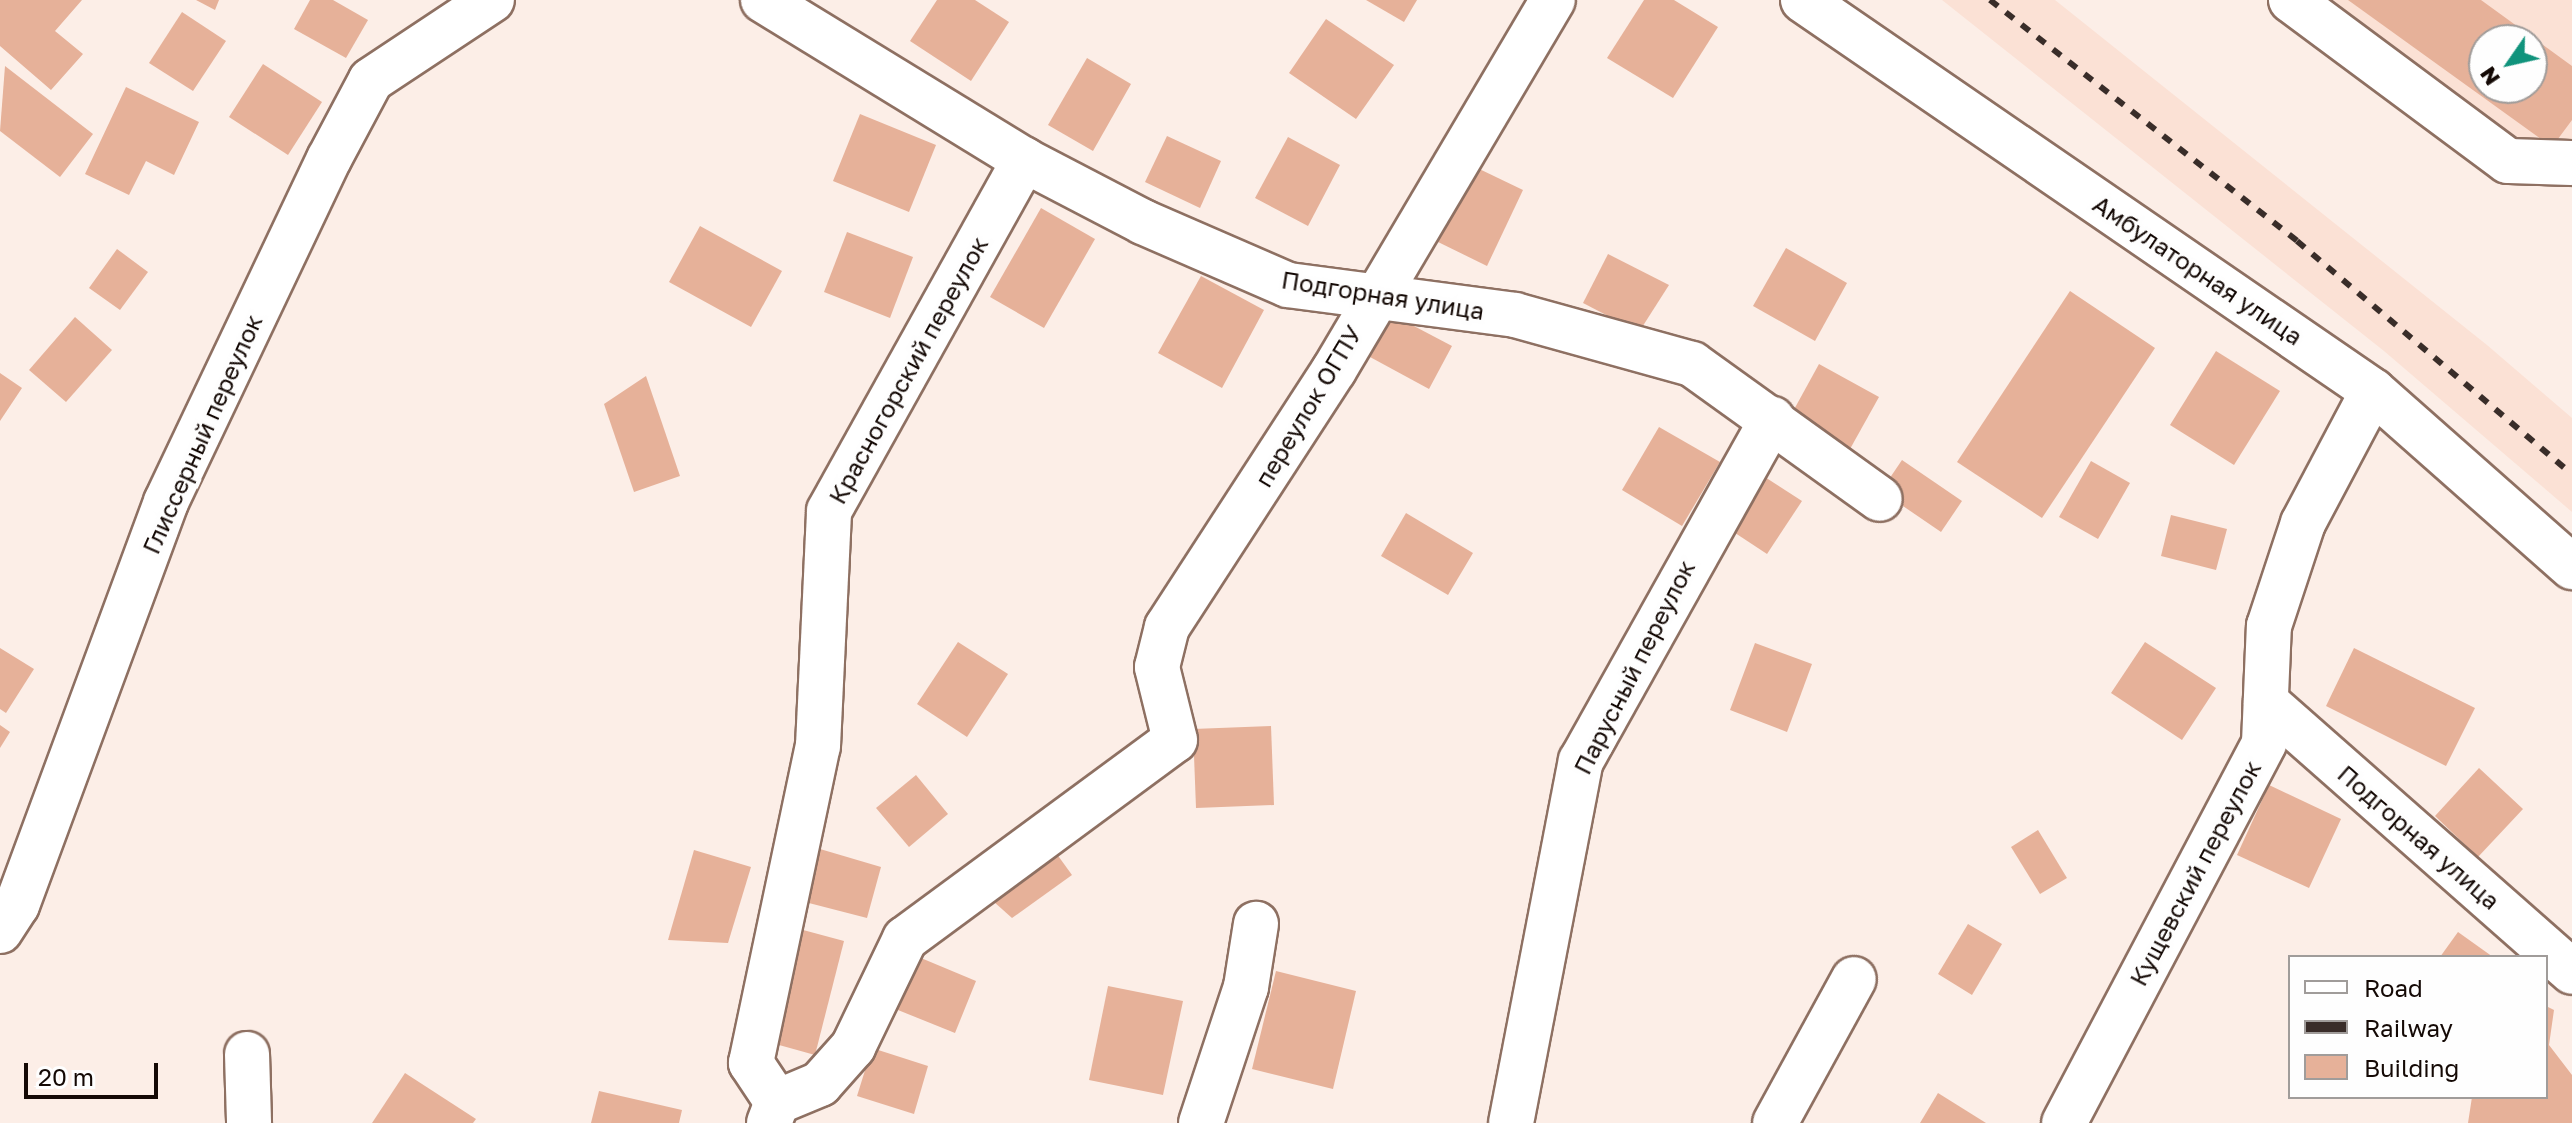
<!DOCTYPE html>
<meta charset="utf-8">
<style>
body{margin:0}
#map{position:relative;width:2572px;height:1123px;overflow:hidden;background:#fceee7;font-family:"Golos Text",sans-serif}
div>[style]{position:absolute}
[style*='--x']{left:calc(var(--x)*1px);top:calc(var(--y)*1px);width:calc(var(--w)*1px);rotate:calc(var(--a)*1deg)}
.built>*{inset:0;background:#fbe1d5}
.building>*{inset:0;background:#e6b199}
.roads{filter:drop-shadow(2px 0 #8e7062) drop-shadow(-2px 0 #8e7062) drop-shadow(0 2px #8e7062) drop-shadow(0 -2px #8e7062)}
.minor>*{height:44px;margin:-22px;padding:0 22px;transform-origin:22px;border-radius:22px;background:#fff}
.rail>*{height:6px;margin-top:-3px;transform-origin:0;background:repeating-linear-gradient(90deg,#392d29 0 10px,transparent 0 20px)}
span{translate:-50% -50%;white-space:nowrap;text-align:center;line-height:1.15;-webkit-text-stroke:8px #fefefe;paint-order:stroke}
.street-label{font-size:24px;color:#140905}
.legend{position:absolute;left:2288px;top:955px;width:260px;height:144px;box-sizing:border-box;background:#fefefe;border:2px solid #a09c9a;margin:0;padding:10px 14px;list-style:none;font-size:24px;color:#140905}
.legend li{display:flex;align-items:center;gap:16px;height:40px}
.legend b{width:40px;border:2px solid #a09c9a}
.north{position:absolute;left:2468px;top:24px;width:80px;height:80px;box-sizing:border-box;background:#fefefe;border:2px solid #a09c9a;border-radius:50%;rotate:236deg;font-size:22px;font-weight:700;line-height:32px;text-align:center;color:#140905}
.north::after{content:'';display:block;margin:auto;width:28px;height:36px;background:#10937c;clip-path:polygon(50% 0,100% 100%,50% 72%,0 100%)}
.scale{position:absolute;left:24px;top:1063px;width:134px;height:36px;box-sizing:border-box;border:4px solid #140905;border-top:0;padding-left:10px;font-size:24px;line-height:28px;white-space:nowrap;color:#140905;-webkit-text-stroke:6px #fefefe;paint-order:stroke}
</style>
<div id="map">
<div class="built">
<div style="clip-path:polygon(1942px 0,2055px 0,2487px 345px,2572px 418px,2572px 512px,2384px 351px)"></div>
<div style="clip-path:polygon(evenodd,2291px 0,2572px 0,2572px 163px,2508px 161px,2291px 0,2484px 40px,2532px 40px,2532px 88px,2484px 88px,2484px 40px)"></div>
</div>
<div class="building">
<div style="clip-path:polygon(0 0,82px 0,55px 31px,83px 54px,51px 90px,0 46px)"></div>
<div style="clip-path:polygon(196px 0,219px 0,215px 10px)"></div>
<div style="clip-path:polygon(310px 0,333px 0,368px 20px,346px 58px,294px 29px)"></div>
<div style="clip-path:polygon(937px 0,975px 0,1009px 22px,971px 81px,910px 41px)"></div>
<div style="clip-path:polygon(1366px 0,1417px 0,1404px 22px)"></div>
<div style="clip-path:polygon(1644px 0,1674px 0,1718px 27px,1673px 98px,1607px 58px)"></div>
<div style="clip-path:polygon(evenodd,2348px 0,2481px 0,2572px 66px,2572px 120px,2552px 147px,2348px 0,2484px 40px,2532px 40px,2532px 88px,2484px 88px,2484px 40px)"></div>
<div style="clip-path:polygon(182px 12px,226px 41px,193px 91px,149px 63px)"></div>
<div style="clip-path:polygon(1326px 19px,1394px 65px,1356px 119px,1289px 73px)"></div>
<div style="clip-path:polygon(1087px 58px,1131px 84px,1093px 151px,1048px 125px)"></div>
<div style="clip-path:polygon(263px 64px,322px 102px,288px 155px,229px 117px)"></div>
<div style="clip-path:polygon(5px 66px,93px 134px,60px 177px,0 131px)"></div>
<div style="clip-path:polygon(126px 87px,199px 122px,174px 175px,146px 161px,129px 195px,85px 174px)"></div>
<div style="clip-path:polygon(860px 114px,936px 145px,909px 212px,833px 181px)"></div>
<div style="clip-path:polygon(1167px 136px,1221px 161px,1200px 208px,1145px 182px)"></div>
<div style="clip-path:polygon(1288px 137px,1340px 165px,1308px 226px,1255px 198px)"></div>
<div style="clip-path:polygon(1471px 165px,1523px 190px,1487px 266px,1434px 240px)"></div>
<div style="clip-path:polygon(1041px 208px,1095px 239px,1044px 328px,990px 297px)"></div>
<div style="clip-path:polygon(700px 226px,782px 271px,751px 327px,669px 282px)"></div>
<div style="clip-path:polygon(847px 232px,913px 257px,890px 318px,824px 292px)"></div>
<div style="clip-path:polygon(1786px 248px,1847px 283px,1815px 341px,1753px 306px)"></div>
<div style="clip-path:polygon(117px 249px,148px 272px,120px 310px,89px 288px)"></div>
<div style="clip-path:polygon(1608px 254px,1669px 285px,1639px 332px,1583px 303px)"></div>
<div style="clip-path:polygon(1201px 276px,1264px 310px,1222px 388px,1158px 353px)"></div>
<div style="clip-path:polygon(2070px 291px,2155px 348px,2042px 518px,1957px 462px)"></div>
<div style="clip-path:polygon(1393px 315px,1452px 346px,1429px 389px,1370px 357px)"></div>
<div style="clip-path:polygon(75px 317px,112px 350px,66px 402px,29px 370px)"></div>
<div style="clip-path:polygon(2216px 351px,2280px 391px,2234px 465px,2170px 425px)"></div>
<div style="clip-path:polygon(1819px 364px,1879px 397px,1850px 449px,1791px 415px)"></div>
<div style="clip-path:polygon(0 373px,22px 388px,0 421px)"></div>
<div style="clip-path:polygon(646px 376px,680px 476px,634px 492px,604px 404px)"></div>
<div style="clip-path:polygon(1659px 427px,1720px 462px,1682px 526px,1622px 490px)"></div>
<div style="clip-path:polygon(1902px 460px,1962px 501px,1941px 532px,1881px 491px)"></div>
<div style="clip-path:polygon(2091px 461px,2130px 483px,2098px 539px,2059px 517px)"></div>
<div style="clip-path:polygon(1757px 472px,1802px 501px,1767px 554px,1723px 525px)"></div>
<div style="clip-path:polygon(1406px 513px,1473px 553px,1448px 595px,1381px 556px)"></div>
<div style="clip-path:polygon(2171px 515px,2227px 529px,2216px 570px,2161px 556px)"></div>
<div style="clip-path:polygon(958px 642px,1008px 674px,967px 737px,917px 704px)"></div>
<div style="clip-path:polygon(2145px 642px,2216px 688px,2182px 740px,2111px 693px)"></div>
<div style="clip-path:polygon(1755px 643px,1812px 664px,1787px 732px,1730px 710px)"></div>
<div style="clip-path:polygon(0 648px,34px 669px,6px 713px,0 709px)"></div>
<div style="clip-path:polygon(2354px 648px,2475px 708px,2446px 766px,2326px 706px)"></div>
<div style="clip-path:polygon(0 725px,10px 732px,0 748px)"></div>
<div style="clip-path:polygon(1271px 726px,1274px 805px,1196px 808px,1193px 729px)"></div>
<div style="clip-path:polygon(2479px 768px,2523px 809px,2478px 857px,2435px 816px)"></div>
<div style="clip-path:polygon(916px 775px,948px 814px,909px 847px,876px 808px)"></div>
<div style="clip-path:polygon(2269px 785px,2341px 819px,2309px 888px,2237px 855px)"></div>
<div style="clip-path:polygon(2038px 830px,2067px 878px,2040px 894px,2011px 847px)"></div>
<div style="clip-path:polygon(1051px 846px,1072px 875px,1012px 918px,984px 893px)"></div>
<div style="clip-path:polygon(820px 849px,881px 867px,867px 918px,805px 902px)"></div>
<div style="clip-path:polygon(694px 850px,751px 867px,728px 943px,668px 940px)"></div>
<div style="clip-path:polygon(1968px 924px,2002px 944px,1972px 995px,1938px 974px)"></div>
<div style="clip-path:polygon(792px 927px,844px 941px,815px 1055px,761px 1040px)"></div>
<div style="clip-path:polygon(2458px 932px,2493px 957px,2440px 957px)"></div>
<div style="clip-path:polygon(909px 953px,976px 981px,955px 1033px,888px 1006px)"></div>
<div style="clip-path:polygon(1276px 971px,1356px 991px,1333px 1089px,1252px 1069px)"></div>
<div style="clip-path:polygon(1108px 986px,1183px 1001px,1163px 1095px,1089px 1080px)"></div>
<div style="clip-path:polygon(2546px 1006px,2554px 1010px,2549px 1045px,2572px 1075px,2572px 1123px,2468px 1123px,2472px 1097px,2546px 1097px)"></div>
<div style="clip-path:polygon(872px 1048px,928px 1066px,914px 1114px,857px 1096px)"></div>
<div style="clip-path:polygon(405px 1073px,476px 1119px,473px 1123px,372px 1123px)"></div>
<div style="clip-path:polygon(599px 1091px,682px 1110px,679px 1123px,591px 1123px)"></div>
<div style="clip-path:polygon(1938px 1093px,1986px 1123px,1920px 1123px)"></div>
</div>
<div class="roads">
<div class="minor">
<div style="--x:763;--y:0;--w:306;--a:31.5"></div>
<div style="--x:1024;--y:160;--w:134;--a:27.5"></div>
<div style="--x:1143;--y:222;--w:158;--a:23.5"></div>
<div style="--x:1288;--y:285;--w:229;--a:7.5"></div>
<div style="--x:1515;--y:315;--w:184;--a:15.5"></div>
<div style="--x:1692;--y:364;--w:231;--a:35.7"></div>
<div style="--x:1803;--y:0;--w:691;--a:34.45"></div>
<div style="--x:2373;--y:391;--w:266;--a:41.5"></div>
<div style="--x:2291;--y:0;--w:270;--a:36.6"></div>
<div style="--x:2508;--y:161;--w:64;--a:1.8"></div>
<div style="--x:2266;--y:702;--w:408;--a:41.4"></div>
<div style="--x:0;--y:931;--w:31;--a:-57"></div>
<div style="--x:17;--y:905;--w:430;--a:-69.7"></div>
<div style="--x:166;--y:502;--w:380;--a:-64.6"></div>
<div style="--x:329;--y:159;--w:89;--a:-62"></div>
<div style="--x:371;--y:80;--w:145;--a:-33.5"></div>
<div style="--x:247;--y:1054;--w:69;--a:88.3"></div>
<div style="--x:777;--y:1102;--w:47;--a:-22.7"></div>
<div style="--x:820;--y:1084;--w:50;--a:-48.3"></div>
<div style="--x:853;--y:1047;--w:120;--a:-64.3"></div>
<div style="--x:905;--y:939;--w:335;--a:-36.4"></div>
<div style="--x:1175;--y:740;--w:75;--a:-103.9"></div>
<div style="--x:1157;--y:667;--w:41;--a:-76"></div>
<div style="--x:1167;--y:627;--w:306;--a:-57"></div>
<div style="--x:1334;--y:370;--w:430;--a:-59.4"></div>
<div style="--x:769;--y:1123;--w:22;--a:-69"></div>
<div style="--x:777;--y:1102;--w:47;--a:-123.7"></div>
<div style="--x:751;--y:1063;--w:324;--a:-78.1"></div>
<div style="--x:818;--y:746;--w:235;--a:-87.3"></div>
<div style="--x:829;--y:511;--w:402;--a:-60.9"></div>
<div style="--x:1201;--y:1123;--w:143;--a:-71.7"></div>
<div style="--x:1246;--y:987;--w:64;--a:-81"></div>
<div style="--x:1511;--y:1123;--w:369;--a:-79.1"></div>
<div style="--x:1581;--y:761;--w:392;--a:-60.8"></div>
<div style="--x:1775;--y:1123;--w:164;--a:-61.3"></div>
<div style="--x:2064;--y:1123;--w:429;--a:-62.2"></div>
<div style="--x:2264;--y:743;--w:117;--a:-87.6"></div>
<div style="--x:2269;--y:626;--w:108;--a:-71.7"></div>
<div style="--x:2303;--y:523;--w:149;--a:-62.1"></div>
</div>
</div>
<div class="rail">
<div style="--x:1990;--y:0;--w:390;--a:38.1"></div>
<div style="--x:2297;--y:241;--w:360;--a:40.3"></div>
</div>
<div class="street-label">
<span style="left:2198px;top:270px;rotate:34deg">Амбулаторная улица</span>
<span style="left:1383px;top:295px;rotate:9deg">Подгорная улица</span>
<span style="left:908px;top:370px;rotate:-61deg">Красногорский переулок</span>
<span style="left:1308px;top:406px;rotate:-59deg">переулок ОГПУ</span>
<span style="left:202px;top:434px;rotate:-66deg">Глиссерный переулок</span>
<span style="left:1634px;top:667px;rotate:-63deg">Парусный переулок</span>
<span style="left:2419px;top:837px;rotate:41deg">Подгорная улица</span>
<span style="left:2195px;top:873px;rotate:-62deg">Кущевский переулок</span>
</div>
<ul class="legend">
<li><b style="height:10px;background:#fff"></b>Road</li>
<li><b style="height:10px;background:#392d29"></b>Railway</li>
<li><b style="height:22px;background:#e6b199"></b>Building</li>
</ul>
<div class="north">N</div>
<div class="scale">20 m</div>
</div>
